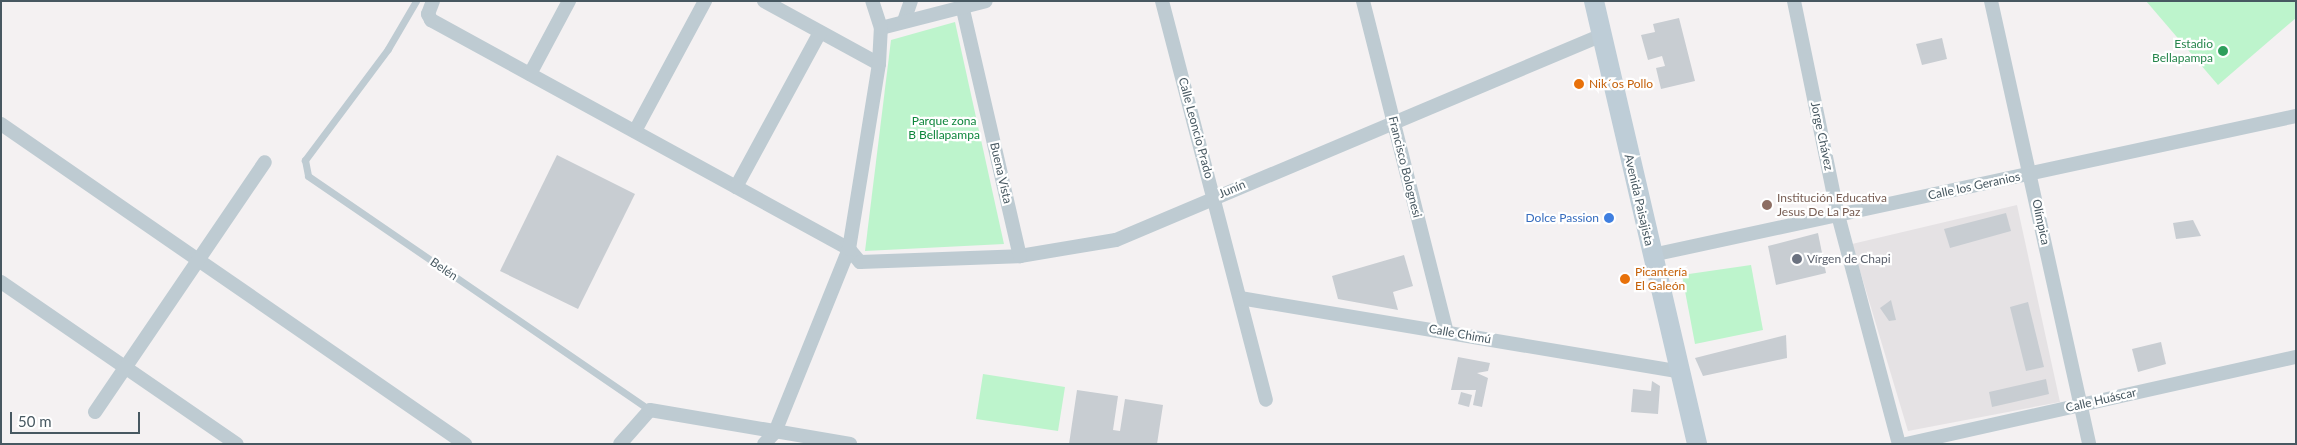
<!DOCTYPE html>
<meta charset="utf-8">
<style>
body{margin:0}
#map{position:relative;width:2297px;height:445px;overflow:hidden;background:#f4f1f2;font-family:Lato,sans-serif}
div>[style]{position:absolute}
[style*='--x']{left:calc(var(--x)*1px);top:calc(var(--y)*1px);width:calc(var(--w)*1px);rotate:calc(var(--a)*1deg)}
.education>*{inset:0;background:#e5e2e4}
.green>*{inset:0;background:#bdf4cc}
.building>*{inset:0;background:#c8cdd2}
.lane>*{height:7px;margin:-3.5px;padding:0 3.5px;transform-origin:3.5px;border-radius:3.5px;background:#becbd2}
.street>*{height:14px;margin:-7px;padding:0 7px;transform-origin:7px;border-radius:7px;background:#becbd2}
.secondary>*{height:20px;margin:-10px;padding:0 10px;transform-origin:10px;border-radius:10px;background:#becdd7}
.dots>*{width:14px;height:14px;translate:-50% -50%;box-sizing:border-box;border:2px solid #fff;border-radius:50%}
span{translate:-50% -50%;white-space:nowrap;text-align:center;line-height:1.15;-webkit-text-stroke:4.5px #fff;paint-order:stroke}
.leisure-label{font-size:12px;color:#27864d}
.right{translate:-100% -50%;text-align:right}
.food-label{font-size:12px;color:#c56008}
.left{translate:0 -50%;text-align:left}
.park-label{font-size:12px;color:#0e863c}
.street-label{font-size:12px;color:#475861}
.education-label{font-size:12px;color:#785e54}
.shop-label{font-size:12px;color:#366cbe}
.worship-label{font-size:12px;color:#5b616d}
.frame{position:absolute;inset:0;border:2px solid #475861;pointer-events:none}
.scale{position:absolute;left:10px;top:412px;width:130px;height:22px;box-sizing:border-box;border:2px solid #475861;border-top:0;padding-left:6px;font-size:15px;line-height:18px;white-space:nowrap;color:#475861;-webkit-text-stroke:4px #fff;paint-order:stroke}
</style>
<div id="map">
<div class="education">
<div style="clip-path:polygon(2017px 205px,2060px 402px,1908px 431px,1852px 244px)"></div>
</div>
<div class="green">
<div style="clip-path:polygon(2146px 1px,2296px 1px,2296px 18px,2218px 85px)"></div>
<div style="clip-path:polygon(955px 22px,1004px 244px,865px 251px,891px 40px)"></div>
<div style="clip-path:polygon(1751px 265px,1763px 330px,1695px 344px,1682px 275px)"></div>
<div style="clip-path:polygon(983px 374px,1065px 387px,1058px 431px,976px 419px)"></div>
</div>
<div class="building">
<div style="clip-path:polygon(1679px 18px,1695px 81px,1661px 89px,1656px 68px,1665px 66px,1662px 56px,1648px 60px,1641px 35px,1655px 32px,1653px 24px)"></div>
<div style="clip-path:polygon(1942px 38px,1947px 59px,1922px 65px,1916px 44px)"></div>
<div style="clip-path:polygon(557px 155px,635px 194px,578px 309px,500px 271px)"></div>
<div style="clip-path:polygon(2006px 213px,2011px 231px,1950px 248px,1944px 229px)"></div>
<div style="clip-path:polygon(2193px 220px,2201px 236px,2176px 239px,2173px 223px)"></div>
<div style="clip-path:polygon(1818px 233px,1826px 273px,1776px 285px,1768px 246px)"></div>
<div style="clip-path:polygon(1404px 255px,1413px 286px,1393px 292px,1398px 310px,1338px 299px,1332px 276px)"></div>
<div style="clip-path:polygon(1891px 300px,1896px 320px,1889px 321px,1880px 308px)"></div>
<div style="clip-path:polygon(2028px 302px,2044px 367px,2026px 371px,2010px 307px)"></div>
<div style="clip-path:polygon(1786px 335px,1787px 358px,1703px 376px,1695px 358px)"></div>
<div style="clip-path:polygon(2161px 342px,2166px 364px,2138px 372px,2132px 349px)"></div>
<div style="clip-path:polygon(1458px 357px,1490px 363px,1488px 371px,1477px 373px,1488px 378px,1482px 407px,1473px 405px,1476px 390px,1451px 390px)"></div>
<div style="clip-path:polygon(2046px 379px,2049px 394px,1992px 407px,1989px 392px)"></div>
<div style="clip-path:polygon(1652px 381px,1660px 386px,1658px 414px,1631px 412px,1633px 389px,1651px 391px)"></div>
<div style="clip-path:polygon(1077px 390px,1118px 396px,1113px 430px,1120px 431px,1125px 399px,1163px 405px,1157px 444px,1069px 444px)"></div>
<div style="clip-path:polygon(1461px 392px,1472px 395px,1469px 407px,1458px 404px)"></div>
</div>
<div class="lane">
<div style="--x:416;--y:1;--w:56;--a:120.3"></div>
<div style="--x:388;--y:49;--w:139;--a:126.8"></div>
<div style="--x:305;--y:160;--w:16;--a:79"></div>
<div style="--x:308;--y:176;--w:414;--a:34.4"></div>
</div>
<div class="street">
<div style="--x:433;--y:1;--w:14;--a:111"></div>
<div style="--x:428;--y:14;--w:7;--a:63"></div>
<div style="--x:431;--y:20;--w:477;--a:28.7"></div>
<div style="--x:849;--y:249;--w:17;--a:50"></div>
<div style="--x:860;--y:262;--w:160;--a:-2.1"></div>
<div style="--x:1020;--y:256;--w:97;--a:-9.5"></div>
<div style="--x:1116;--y:240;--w:527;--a:-22.87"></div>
<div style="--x:764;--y:1;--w:131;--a:28.7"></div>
<div style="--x:961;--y:1;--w:262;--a:77"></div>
<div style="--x:1162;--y:1;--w:412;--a:75.4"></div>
<div style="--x:1363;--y:1;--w:341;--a:75.8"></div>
<div style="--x:1794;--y:1;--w:218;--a:78.4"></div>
<div style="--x:1838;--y:215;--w:237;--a:75.1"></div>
<div style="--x:1991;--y:1;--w:454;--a:77.5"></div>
<div style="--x:904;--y:21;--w:21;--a:-71"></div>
<div style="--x:881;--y:28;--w:108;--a:-14.4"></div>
<div style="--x:530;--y:74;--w:83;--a:-61.9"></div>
<div style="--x:1;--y:124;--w:564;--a:34.59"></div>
<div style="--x:635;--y:131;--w:148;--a:-61.7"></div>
<div style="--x:736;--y:187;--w:176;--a:-61.5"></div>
<div style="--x:1652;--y:255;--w:659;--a:-12.18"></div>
<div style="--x:1;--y:282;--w:286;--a:34.5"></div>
<div style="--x:1240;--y:298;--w:446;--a:9.5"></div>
<div style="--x:95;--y:412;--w:302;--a:-55.8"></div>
<div style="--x:620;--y:444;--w:45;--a:-48.6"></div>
<div style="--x:650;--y:410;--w:203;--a:9.6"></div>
<div style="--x:764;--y:444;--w:16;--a:-47"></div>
<div style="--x:775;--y:432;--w:197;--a:-68"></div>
<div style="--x:849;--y:249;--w:187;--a:-80.8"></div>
<div style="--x:879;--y:64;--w:36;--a:-87"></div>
<div style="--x:881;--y:28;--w:28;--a:-108"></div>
<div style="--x:1906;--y:444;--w:400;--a:-12.6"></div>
</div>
<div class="secondary">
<div style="--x:1594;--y:1;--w:455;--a:76.9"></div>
</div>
<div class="dots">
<div style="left:2223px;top:51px;background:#2e9e5b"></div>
<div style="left:1579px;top:84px;background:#e8710a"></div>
<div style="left:1767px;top:205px;background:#8d6e63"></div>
<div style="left:1609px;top:218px;background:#3f7fe0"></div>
<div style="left:1797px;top:259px;background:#6b7280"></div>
<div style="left:1625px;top:279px;background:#e8710a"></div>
</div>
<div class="leisure-label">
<span class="right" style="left:2213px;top:51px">Estadio<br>Bellapampa</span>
</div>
<div class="food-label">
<span class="left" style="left:1589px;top:84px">Nik´os Pollo</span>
<span class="left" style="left:1635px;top:279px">Picantería<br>El Galeón</span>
</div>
<div class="park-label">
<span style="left:944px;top:128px">Parque zona<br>B Bellapampa</span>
</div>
<div class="street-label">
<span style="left:1196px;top:128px;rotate:75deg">Calle Leoncio Prado</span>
<span style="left:1822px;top:136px;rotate:78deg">Jorge Chávez</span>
<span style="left:1405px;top:167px;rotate:76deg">Francisco Bolognesi</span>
<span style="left:1001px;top:173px;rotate:77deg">Buena Vista</span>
<span style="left:1974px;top:186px;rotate:-12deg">Calle los Geranios</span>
<span style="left:1232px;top:189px;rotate:-23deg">Junín</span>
<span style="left:1639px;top:200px;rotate:77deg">Avenida Paisajista</span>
<span style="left:2041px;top:222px;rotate:78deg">Olímpica</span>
<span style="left:444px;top:269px;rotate:34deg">Belén</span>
<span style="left:1460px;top:334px;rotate:10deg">Calle Chimú</span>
<span style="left:2101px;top:400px;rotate:-13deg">Calle Huáscar</span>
</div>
<div class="education-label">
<span class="left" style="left:1777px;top:205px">Institución Educativa<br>Jesus De La Paz</span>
</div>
<div class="shop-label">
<span class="right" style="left:1599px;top:218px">Dolce Passion</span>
</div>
<div class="worship-label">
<span class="left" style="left:1807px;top:259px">Vírgen de Chapi</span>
</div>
<div class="frame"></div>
<div class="scale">50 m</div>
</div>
